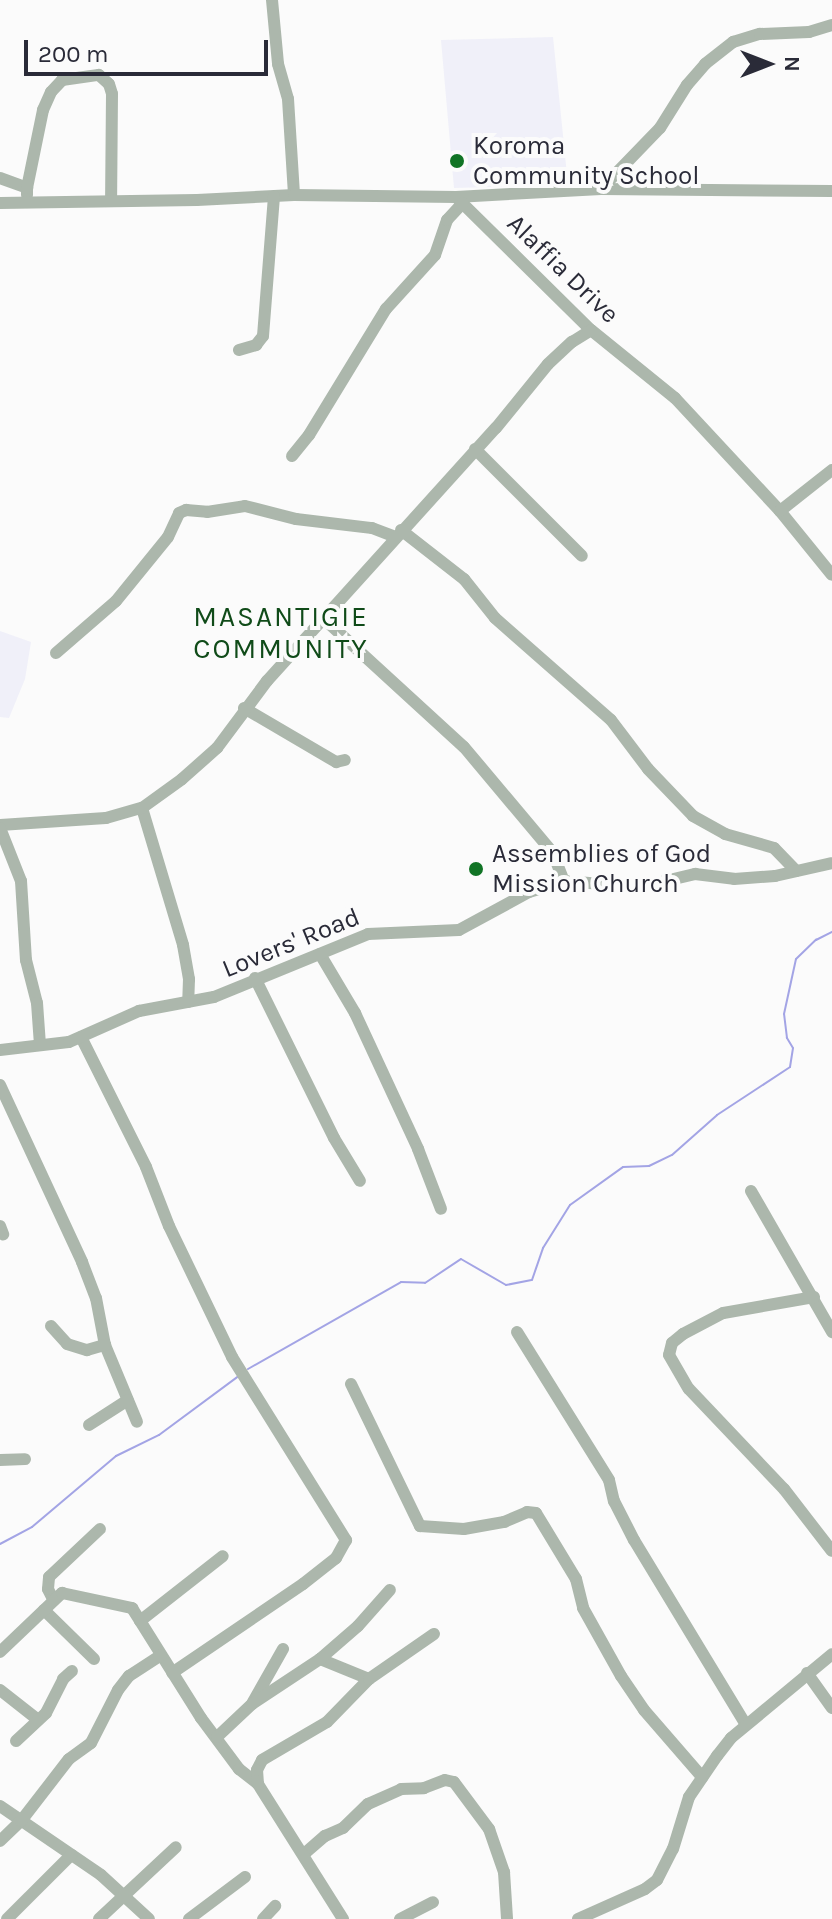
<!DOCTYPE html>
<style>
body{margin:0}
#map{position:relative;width:832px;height:1919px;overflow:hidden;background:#fbfbfb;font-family:Karla,sans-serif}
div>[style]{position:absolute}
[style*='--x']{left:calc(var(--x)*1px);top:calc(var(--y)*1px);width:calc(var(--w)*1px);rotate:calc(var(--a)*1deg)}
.built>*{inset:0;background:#f0f0f9}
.stream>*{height:2px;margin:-1px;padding:0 1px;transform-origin:1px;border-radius:1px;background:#a3a4e5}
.minor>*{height:12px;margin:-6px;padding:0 6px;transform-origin:6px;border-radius:6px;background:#acb7ac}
.dots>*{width:22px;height:22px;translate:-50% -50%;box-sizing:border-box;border:4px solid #fbfbfb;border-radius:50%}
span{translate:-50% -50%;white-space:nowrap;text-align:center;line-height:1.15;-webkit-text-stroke:8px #fbfbfb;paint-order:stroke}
.poi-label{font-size:26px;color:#2a2b38}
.left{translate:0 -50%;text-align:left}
.street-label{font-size:26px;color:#2a2b38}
.neighbourhood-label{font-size:28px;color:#104b19;letter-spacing:2px}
.north{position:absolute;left:728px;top:24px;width:80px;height:80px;-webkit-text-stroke:6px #fbfbfb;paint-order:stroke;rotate:90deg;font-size:22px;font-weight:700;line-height:32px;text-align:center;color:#2a2b38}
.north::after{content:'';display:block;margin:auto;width:28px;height:36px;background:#2a2b38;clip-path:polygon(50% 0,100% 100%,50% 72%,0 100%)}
.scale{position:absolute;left:24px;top:40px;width:244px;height:36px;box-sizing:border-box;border:4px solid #2a2b38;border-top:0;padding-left:10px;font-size:24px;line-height:28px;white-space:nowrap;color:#2a2b38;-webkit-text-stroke:6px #fbfbfb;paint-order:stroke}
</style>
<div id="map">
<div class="built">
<div style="clip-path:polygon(553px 37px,568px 185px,454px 188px,441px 40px)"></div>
<div style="clip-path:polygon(0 631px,31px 642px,25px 679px,9px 718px,0 717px)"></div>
</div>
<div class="stream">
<div style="--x:248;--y:1369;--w:176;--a:-29.6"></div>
<div style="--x:401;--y:1282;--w:24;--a:2"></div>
<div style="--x:425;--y:1283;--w:43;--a:-33.7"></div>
<div style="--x:461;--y:1259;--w:52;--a:30"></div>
<div style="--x:506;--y:1285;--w:26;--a:-11"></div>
<div style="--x:532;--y:1280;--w:34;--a:-71"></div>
<div style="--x:543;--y:1248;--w:51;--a:-57.9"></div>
<div style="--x:570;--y:1205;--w:65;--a:-35.6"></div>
<div style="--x:623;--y:1167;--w:26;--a:-2"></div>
<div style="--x:649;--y:1166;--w:25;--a:-26"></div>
<div style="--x:672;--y:1155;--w:60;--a:-41.6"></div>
<div style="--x:717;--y:1115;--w:87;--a:-33.3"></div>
<div style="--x:790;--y:1067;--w:19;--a:-81"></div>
<div style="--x:793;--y:1048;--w:12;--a:-121"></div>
<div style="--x:787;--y:1038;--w:24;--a:-97"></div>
<div style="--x:784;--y:1014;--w:56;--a:-77.7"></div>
<div style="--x:796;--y:959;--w:28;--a:-44"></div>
<div style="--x:816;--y:940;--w:18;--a:-27"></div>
<div style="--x:0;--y:1544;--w:36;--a:-28"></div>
<div style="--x:32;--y:1527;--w:110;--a:-40.2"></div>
<div style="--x:116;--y:1456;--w:48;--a:-26"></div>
<div style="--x:159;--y:1435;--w:101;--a:-36.5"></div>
</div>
<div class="minor">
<div style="--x:272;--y:0;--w:64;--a:84.6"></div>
<div style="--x:278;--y:64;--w:36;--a:74"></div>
<div style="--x:288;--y:99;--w:96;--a:86.4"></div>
<div style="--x:0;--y:178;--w:29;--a:20"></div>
<div style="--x:27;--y:188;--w:7;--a:90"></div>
<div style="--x:27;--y:188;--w:80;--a:-78.4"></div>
<div style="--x:43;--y:110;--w:20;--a:-66"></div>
<div style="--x:51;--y:92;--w:16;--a:-47"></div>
<div style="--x:62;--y:80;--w:37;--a:-8"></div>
<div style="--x:99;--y:75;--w:13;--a:42"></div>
<div style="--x:109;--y:84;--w:10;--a:73"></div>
<div style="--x:112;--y:94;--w:106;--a:90.5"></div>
<div style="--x:601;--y:189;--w:85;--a:-46"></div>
<div style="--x:660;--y:128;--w:51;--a:-57.9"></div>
<div style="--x:687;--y:85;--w:28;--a:-49"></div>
<div style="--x:705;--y:64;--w:36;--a:-38"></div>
<div style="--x:733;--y:42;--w:28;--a:-17"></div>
<div style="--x:760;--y:34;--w:49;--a:-2.3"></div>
<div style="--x:809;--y:32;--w:24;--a:-17"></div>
<div style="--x:456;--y:197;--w:190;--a:44.6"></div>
<div style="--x:591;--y:330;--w:108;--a:39"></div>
<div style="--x:675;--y:398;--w:154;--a:47.1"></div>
<div style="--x:780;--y:511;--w:82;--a:50.9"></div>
<div style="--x:0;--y:203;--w:197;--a:-0.9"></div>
<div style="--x:197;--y:200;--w:97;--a:-3"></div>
<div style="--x:294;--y:195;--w:162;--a:0.7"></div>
<div style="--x:456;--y:197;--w:145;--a:-3.2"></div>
<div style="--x:601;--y:189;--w:231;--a:0.5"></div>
<div style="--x:239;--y:350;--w:18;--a:-16"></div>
<div style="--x:256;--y:345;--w:11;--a:-52"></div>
<div style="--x:263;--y:336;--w:140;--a:-85.5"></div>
<div style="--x:475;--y:449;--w:151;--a:45"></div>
<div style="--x:292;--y:456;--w:27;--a:-51"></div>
<div style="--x:309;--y:435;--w:148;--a:-58.6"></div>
<div style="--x:386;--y:309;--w:73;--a:-47.8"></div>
<div style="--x:435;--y:255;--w:37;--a:-71"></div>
<div style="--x:447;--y:220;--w:23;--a:-47"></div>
<div style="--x:780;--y:511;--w:66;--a:-38.3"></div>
<div style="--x:401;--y:530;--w:80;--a:37.9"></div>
<div style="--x:464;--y:579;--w:50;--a:51.5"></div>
<div style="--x:495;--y:618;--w:154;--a:41.3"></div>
<div style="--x:611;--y:720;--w:61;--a:52.9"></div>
<div style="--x:648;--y:769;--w:65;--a:46.2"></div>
<div style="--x:693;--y:816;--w:37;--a:29"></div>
<div style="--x:725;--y:834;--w:51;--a:15.9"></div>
<div style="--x:774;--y:848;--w:32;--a:46"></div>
<div style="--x:323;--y:618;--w:191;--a:42.5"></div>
<div style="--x:464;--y:747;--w:138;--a:50"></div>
<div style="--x:553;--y:853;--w:30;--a:69"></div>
<div style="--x:56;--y:653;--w:79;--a:-40.9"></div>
<div style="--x:116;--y:601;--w:82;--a:-50.9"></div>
<div style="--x:168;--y:537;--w:26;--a:-65"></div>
<div style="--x:179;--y:513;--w:8;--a:-23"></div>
<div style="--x:186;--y:510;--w:21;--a:5"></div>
<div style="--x:207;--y:512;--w:38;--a:-9"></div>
<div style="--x:245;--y:506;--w:53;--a:14.3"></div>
<div style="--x:296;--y:519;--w:77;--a:6.8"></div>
<div style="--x:372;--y:528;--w:25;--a:21"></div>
<div style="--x:244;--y:708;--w:107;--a:30.4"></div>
<div style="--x:336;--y:762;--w:9;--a:-13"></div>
<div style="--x:142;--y:808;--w:143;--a:73.3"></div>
<div style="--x:183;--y:945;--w:35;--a:80"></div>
<div style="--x:189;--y:979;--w:23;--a:92"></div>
<div style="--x:0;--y:825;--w:106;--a:-3.8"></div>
<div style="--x:106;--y:818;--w:37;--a:-16"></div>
<div style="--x:142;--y:808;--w:49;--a:-35.9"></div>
<div style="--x:182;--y:779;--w:47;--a:-41.5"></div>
<div style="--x:217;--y:748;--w:84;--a:-53.3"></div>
<div style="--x:267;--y:681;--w:341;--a:-47.9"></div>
<div style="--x:496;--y:428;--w:82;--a:-50.9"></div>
<div style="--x:548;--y:364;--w:33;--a:-43"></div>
<div style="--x:572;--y:342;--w:22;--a:-32"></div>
<div style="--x:0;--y:828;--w:57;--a:68.4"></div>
<div style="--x:21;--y:881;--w:79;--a:86.4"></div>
<div style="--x:26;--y:960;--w:44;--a:75.7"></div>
<div style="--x:37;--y:1003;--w:42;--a:85.9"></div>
<div style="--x:320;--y:954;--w:69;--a:59.3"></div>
<div style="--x:355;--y:1013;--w:150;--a:65.1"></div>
<div style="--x:418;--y:1149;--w:64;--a:69"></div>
<div style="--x:255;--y:978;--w:178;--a:63.7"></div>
<div style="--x:334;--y:1138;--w:50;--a:58.8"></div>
<div style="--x:81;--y:1037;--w:145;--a:63.4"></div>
<div style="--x:146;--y:1167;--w:63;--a:68.7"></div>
<div style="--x:169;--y:1226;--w:145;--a:64.3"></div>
<div style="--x:232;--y:1357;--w:216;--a:58.1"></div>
<div style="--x:346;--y:1540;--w:21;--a:119"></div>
<div style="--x:336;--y:1558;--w:42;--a:141.8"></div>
<div style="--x:303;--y:1584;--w:158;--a:145.8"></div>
<div style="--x:0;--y:1050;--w:69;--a:-6.6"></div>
<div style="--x:69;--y:1042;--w:77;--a:-23.9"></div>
<div style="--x:139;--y:1011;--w:76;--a:-10.6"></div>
<div style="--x:214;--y:997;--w:166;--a:-22.2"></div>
<div style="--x:368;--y:934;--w:91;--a:-2.5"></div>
<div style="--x:459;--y:930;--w:80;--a:-28.5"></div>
<div style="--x:529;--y:892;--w:37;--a:-17"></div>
<div style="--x:564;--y:881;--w:76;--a:4.5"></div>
<div style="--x:640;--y:887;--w:57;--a:-13.3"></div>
<div style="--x:695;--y:874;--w:39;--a:7"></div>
<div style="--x:734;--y:879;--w:41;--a:-4.2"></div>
<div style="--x:775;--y:876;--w:58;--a:-12.8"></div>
<div style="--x:0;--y:1085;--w:195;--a:65.1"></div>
<div style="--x:82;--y:1262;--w:39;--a:69"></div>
<div style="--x:96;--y:1298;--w:48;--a:79.2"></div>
<div style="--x:105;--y:1345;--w:83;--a:67.4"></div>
<div style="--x:751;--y:1191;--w:163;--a:60.1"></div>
<div style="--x:0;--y:1226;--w:9;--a:69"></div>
<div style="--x:814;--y:1297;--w:92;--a:170"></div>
<div style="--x:723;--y:1313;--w:45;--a:152.3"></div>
<div style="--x:683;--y:1334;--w:14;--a:141"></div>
<div style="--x:672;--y:1343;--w:12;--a:104"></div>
<div style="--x:669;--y:1355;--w:39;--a:60"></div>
<div style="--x:689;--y:1389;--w:138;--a:46.5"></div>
<div style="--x:784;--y:1489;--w:78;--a:52.3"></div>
<div style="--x:51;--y:1326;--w:24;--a:48"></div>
<div style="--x:67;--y:1344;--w:21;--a:17"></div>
<div style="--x:87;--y:1350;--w:19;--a:-16"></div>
<div style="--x:517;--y:1332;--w:174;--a:58.1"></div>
<div style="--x:609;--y:1480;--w:22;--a:77"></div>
<div style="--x:614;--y:1501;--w:44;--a:62.9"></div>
<div style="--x:634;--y:1540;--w:216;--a:58.8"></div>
<div style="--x:351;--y:1384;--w:158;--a:64.1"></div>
<div style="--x:420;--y:1526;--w:44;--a:3.9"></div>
<div style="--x:464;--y:1529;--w:41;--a:-9.9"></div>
<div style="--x:504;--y:1522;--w:25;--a:-23"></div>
<div style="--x:527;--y:1512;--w:9;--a:6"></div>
<div style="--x:536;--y:1513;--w:77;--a:58.8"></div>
<div style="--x:576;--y:1579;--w:30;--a:76"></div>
<div style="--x:583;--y:1608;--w:78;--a:60.8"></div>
<div style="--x:621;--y:1676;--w:41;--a:55.9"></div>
<div style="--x:644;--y:1710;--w:89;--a:49.1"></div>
<div style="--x:89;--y:1425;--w:46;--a:-32.7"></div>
<div style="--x:0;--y:1460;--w:25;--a:-2"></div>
<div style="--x:53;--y:1599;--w:11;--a:-117"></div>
<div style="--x:48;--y:1589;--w:12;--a:-85"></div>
<div style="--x:49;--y:1577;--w:70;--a:-43.3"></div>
<div style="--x:44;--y:1610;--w:70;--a:44.4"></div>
<div style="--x:140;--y:1621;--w:105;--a:-38.1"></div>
<div style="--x:0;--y:1652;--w:86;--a:-43.6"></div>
<div style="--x:62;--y:1593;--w:72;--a:12.1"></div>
<div style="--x:132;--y:1608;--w:130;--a:57.9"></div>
<div style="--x:201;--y:1718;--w:64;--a:53.3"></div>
<div style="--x:239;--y:1769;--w:24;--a:38"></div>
<div style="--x:320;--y:1659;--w:53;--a:22.2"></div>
<div style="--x:807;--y:1673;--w:43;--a:54.5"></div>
<div style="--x:0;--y:1690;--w:47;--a:38.1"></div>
<div style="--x:253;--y:1702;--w:61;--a:-60.5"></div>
<div style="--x:217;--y:1737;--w:48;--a:-43.3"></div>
<div style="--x:252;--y:1704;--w:82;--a:-33.5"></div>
<div style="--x:320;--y:1659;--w:50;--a:-41"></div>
<div style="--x:358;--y:1626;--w:48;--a:-48.4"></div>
<div style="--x:16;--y:1741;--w:41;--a:-43"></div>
<div style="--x:46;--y:1713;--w:38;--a:-63"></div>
<div style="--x:63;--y:1679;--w:12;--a:-42"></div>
<div style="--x:0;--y:1806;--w:122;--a:34.3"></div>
<div style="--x:101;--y:1875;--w:65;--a:42.5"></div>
<div style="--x:0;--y:1841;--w:29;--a:-44"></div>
<div style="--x:21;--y:1821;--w:78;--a:-52.3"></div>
<div style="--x:69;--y:1759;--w:27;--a:-36"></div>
<div style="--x:91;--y:1743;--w:59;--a:-63"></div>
<div style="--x:118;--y:1690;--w:18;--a:-52"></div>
<div style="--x:129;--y:1676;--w:38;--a:-33"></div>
<div style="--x:304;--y:1854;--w:28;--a:-41"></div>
<div style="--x:325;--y:1836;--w:20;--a:-24"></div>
<div style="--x:343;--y:1828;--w:35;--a:-44"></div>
<div style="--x:368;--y:1804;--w:36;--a:-24"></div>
<div style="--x:401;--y:1789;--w:23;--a:-2"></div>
<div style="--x:424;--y:1788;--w:22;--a:-21"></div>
<div style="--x:445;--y:1780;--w:9;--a:13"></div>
<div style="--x:454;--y:1782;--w:59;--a:53.3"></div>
<div style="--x:489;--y:1829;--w:46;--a:70.8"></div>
<div style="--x:504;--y:1872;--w:47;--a:86.3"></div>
<div style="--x:7;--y:1919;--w:91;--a:-45"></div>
<div style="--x:99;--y:1919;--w:105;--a:-43.1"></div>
<div style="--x:189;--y:1919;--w:70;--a:-36.9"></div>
<div style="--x:263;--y:1919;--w:18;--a:-47"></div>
<div style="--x:343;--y:1919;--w:160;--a:-122.2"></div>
<div style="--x:258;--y:1784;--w:14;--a:-94"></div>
<div style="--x:257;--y:1770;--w:11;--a:-63"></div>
<div style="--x:262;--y:1760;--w:75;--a:-30.3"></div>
<div style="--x:327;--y:1722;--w:60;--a:-45.7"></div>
<div style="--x:369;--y:1679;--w:79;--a:-34.7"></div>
<div style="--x:400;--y:1919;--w:37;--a:-27"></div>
<div style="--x:578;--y:1919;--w:73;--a:-24.1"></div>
<div style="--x:645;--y:1889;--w:15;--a:-37"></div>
<div style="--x:657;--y:1880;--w:35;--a:-63"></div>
<div style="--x:673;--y:1849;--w:54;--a:-72.9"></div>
<div style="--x:689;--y:1797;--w:50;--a:-55.7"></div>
<div style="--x:717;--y:1756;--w:23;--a:-52"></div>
<div style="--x:731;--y:1738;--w:131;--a:-39.7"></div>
</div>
<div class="dots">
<div style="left:457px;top:161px;background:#117425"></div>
<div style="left:476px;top:869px;background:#117425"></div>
</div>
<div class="poi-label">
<span class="left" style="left:473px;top:161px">Koroma<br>Community School</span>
<span class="left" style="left:492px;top:869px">Assemblies of God<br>Mission Church</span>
</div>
<div class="street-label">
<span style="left:563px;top:269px;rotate:44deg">Alaffia Drive</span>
<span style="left:291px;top:943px;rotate:-22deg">Lovers' Road</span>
</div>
<div class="neighbourhood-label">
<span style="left:281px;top:633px">MASANTIGIE<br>COMMUNITY</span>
</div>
<div class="north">N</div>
<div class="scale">200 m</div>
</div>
